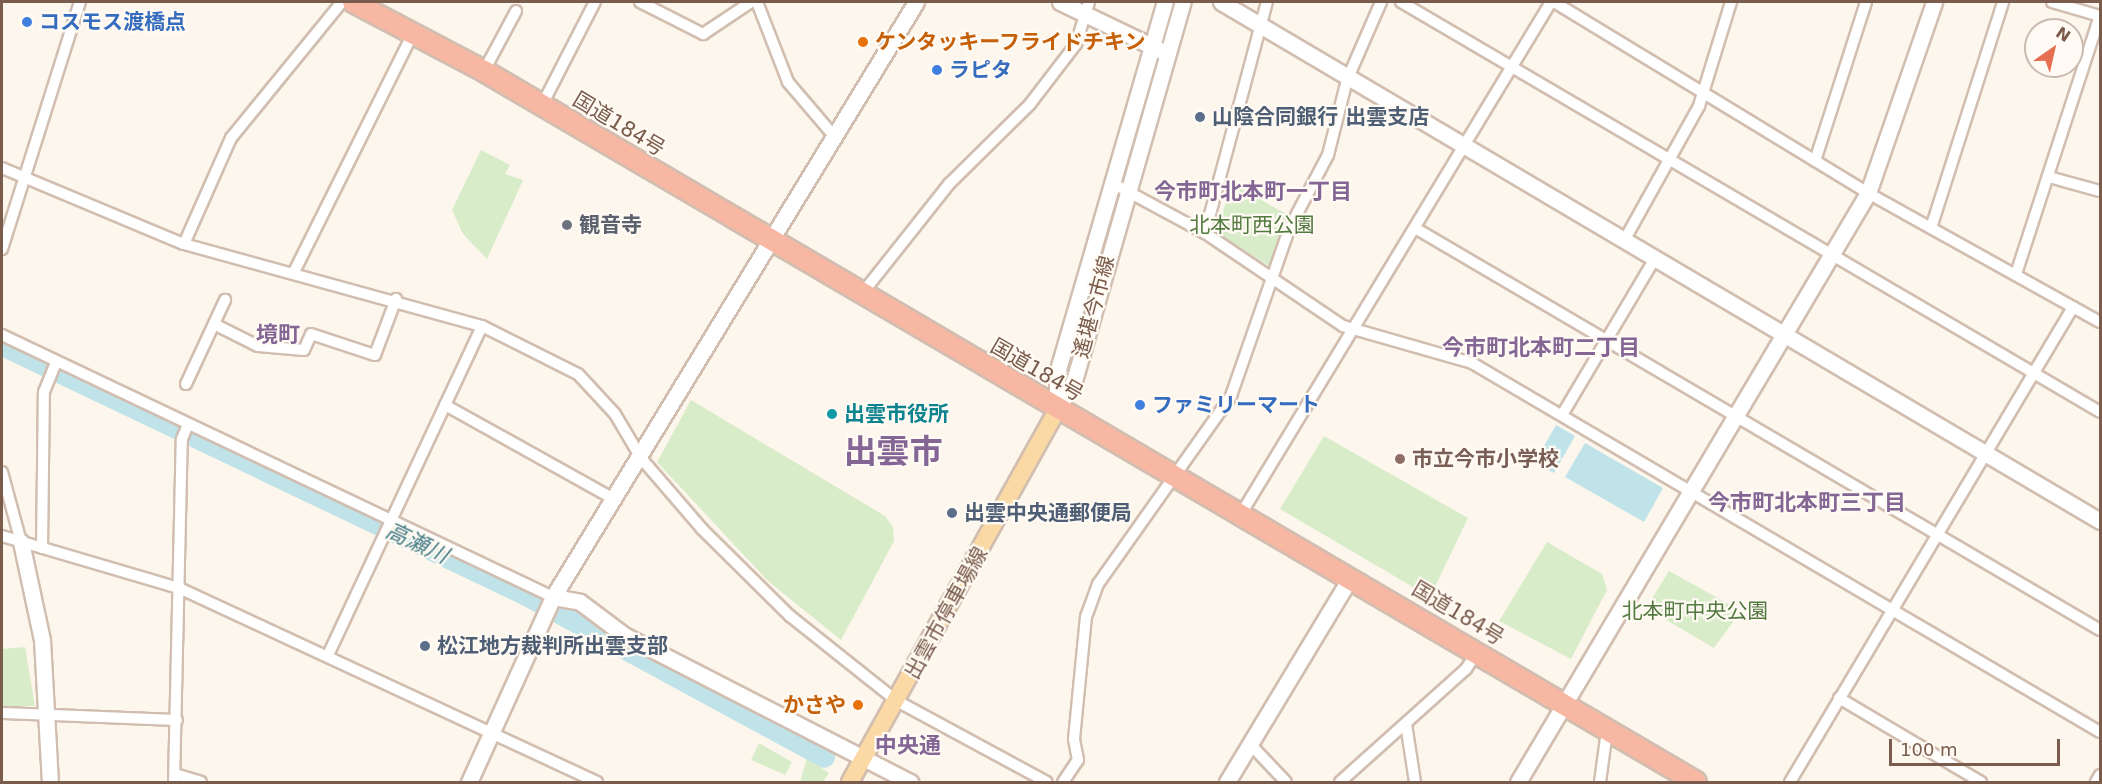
<!DOCTYPE html>
<meta charset="utf-8">
<style>
body{margin:0}
#map{position:relative;width:2102px;height:784px;overflow:hidden;background:#fdf6ec;font-family:"DejaVu Sans","Noto Sans JP",sans-serif}
div>[style]{position:absolute}
[style*='--x']{left:calc(var(--x)*1px);top:calc(var(--y)*1px);width:calc(var(--w)*1px);rotate:calc(var(--a)*1deg)}
.green>*{inset:0;background:#d8ecc9}
.water>*{inset:0;background:#bfe3e8}
.stream>*{height:4px;margin:-2px;padding:0 2px;transform-origin:2px;border-radius:2px;background:#bfe3e8}
.river>*{height:21px;margin:-10.5px;padding:0 10.5px;transform-origin:10.5px;border-radius:10.5px;background:#bfe3e8}
.roads{filter:drop-shadow(2px 0 #d1beb0) drop-shadow(-2px 0 #d1beb0) drop-shadow(0 2px #d1beb0) drop-shadow(0 -2px #d1beb0)}
.street>*{height:10px;margin:-5px;padding:0 5px;transform-origin:5px;border-radius:5px;background:#fff}
.secondary>*{height:15px;margin:-7.5px;padding:0 7.5px;transform-origin:7.5px;border-radius:7.5px;background:#fff}
.primary>*{height:16px;margin:-8px;padding:0 8px;transform-origin:8px;border-radius:8px;background:#fbd9a5}
.highway>*{height:20px;margin:-10px;padding:0 10px;transform-origin:10px;border-radius:10px;background:#f7b7a3}
.dots>*{width:16px;height:16px;translate:-50% -50%;box-sizing:border-box;border:3px solid #fffaf3;border-radius:50%}
span{translate:-50% -50%;white-space:nowrap;text-align:center;line-height:1.15;-webkit-text-stroke:4.5px #fffaf3;paint-order:stroke}
.shop-label{font-size:21px;color:#366cbe;font-weight:700}
.left{translate:0 -50%;text-align:left}
.food-label{font-size:21px;color:#c56008;font-weight:700}
.right{translate:-100% -50%;text-align:right}
.service-label{font-size:21px;color:#4e5e75;font-weight:700}
.street-label{font-size:21px;color:#7a5c4d}
.worship-label{font-size:21px;color:#5b616d;font-weight:700}
.park-label{font-size:21px;color:#537a41}
.culture-label{font-size:21px;color:#0d838f;font-weight:700}
.education-label{font-size:21px;color:#785e54;font-weight:700}
.neighbourhood-label{font-size:22px;color:#846695;font-weight:700}
.water-label{font-size:22px;color:#437c86;font-style:italic}
.town-label{font-size:33px;color:#846695;font-weight:700}
.frame{position:absolute;inset:0;border:3px solid #7a5c4d;pointer-events:none}
.north{position:absolute;left:2024px;top:18px;width:60px;height:60px;box-sizing:border-box;background:#fffaf3;border:2px solid #cabbb1;border-radius:50%;rotate:34deg;font-size:16px;font-weight:700;line-height:24px;text-align:center;color:#7a5c4d}
.north::after{content:'';display:block;margin:auto;width:21px;height:27px;background:#e76f51;clip-path:polygon(50% 0,100% 100%,50% 72%,0 100%)}
.scale{position:absolute;left:1889px;top:739px;width:171px;height:27px;box-sizing:border-box;border:3px solid #7a5c4d;border-top:0;padding-left:8px;font-size:18px;line-height:21px;white-space:nowrap;color:#7a5c4d;-webkit-text-stroke:4px #fffaf3;paint-order:stroke}
</style>
<div id="map">
<div class="green">
<div style="clip-path:polygon(481px 150px,510px 165px,505px 174px,523px 180px,487px 259px,463px 234px,452px 210px)"></div>
<div style="clip-path:polygon(1231px 183px,1288px 215px,1271px 267px,1217px 233px)"></div>
<div style="clip-path:polygon(691px 400px,885px 516px,893px 527px,894px 541px,841px 640px,768px 581px,657px 462px)"></div>
<div style="clip-path:polygon(1324px 436px,1468px 518px,1430px 597px,1280px 509px)"></div>
<div style="clip-path:polygon(1547px 542px,1602px 574px,1607px 590px,1571px 659px,1499px 621px)"></div>
<div style="clip-path:polygon(1669px 571px,1741px 611px,1714px 648px,1646px 608px)"></div>
<div style="clip-path:polygon(25px 647px,35px 706px,2px 706px,2px 649px)"></div>
<div style="clip-path:polygon(759px 743px,792px 762px,785px 775px,751px 760px)"></div>
<div style="clip-path:polygon(807px 758px,829px 773px,823px 782px,800px 782px)"></div>
</div>
<div class="water">
<div style="clip-path:polygon(1556px 425px,1575px 436px,1554px 473px,1535px 462px)"></div>
<div style="clip-path:polygon(1585px 443px,1663px 488px,1644px 522px,1565px 477px)"></div>
</div>
<div class="stream">
<div style="--x:1703;--y:99;--w:70;--a:31"></div>
</div>
<div class="river">
<div style="--x:2;--y:345;--w:581;--a:25.51"></div>
<div style="--x:526;--y:595;--w:339;--a:28.5"></div>
</div>
<div class="roads">
<div class="street">
<div style="--x:640;--y:2;--w:71;--a:26.9"></div>
<div style="--x:703;--y:34;--w:58;--a:-33.7"></div>
<div style="--x:757;--y:2;--w:86;--a:68.8"></div>
<div style="--x:788;--y:82;--w:71;--a:49.6"></div>
<div style="--x:1401;--y:2;--w:810;--a:30.39"></div>
<div style="--x:1554;--y:2;--w:368;--a:31.3"></div>
<div style="--x:1868;--y:193;--w:265;--a:29.1"></div>
<div style="--x:2052;--y:2;--w:50;--a:16.3"></div>
<div style="--x:484;--y:71;--w:68;--a:-61.9"></div>
<div style="--x:542;--y:105;--w:116;--a:-62.8"></div>
<div style="--x:1815;--y:161;--w:167;--a:-72.2"></div>
<div style="--x:2;--y:168;--w:197;--a:22.7"></div>
<div style="--x:184;--y:244;--w:309;--a:15.4"></div>
<div style="--x:482;--y:326;--w:107;--a:26.6"></div>
<div style="--x:578;--y:374;--w:54;--a:47.2"></div>
<div style="--x:615;--y:414;--w:51;--a:59.4"></div>
<div style="--x:641;--y:458;--w:94;--a:49.3"></div>
<div style="--x:702;--y:529;--w:124;--a:44.7"></div>
<div style="--x:790;--y:616;--w:137;--a:38.5"></div>
<div style="--x:897;--y:701;--w:170;--a:28.4"></div>
<div style="--x:2049;--y:177;--w:53;--a:15.4"></div>
<div style="--x:1112;--y:183;--w:106;--a:28.3"></div>
<div style="--x:1205;--y:233;--w:166;--a:34"></div>
<div style="--x:1343;--y:326;--w:134;--a:16"></div>
<div style="--x:1472;--y:363;--w:728;--a:30.44"></div>
<div style="--x:1415;--y:228;--w:794;--a:30.41"></div>
<div style="--x:1931;--y:228;--w:237;--a:-72.3"></div>
<div style="--x:1205;--y:233;--w:239;--a:-75"></div>
<div style="--x:1625;--y:239;--w:152;--a:-60.9"></div>
<div style="--x:1699;--y:106;--w:109;--a:-72.9"></div>
<div style="--x:184;--y:244;--w:116;--a:-66.1"></div>
<div style="--x:231;--y:138;--w:176;--a:-50.8"></div>
<div style="--x:2;--y:249;--w:259;--a:-72.5"></div>
<div style="--x:294;--y:272;--w:269;--a:-63.5"></div>
<div style="--x:2016;--y:274;--w:271;--a:-72"></div>
<div style="--x:861;--y:295;--w:142;--a:-51.6"></div>
<div style="--x:949;--y:184;--w:114;--a:-44.6"></div>
<div style="--x:1030;--y:104;--w:76;--a:-52.5"></div>
<div style="--x:1076;--y:44;--w:44;--a:-72.8"></div>
<div style="--x:214;--y:324;--w:49;--a:26.6"></div>
<div style="--x:258;--y:346;--w:46;--a:5"></div>
<div style="--x:304;--y:350;--w:17;--a:-66"></div>
<div style="--x:311;--y:334;--w:67;--a:18.2"></div>
<div style="--x:375;--y:355;--w:60;--a:-69.4"></div>
<div style="--x:2;--y:335;--w:610;--a:25.43"></div>
<div style="--x:186;--y:384;--w:93;--a:-65.1"></div>
<div style="--x:445;--y:405;--w:196;--a:29.1"></div>
<div style="--x:1562;--y:415;--w:184;--a:-59.3"></div>
<div style="--x:2;--y:472;--w:73;--a:74.8"></div>
<div style="--x:1241;--y:514;--w:599;--a:-58.81"></div>
<div style="--x:2;--y:536;--w:184;--a:16.4"></div>
<div style="--x:179;--y:588;--w:461;--a:24.9"></div>
<div style="--x:42;--y:548;--w:156;--a:-89.3"></div>
<div style="--x:44;--y:392;--w:32;--a:-68"></div>
<div style="--x:328;--y:655;--w:363;--a:-64.9"></div>
<div style="--x:1839;--y:698;--w:165;--a:30.6"></div>
<div style="--x:2;--y:713;--w:175;--a:2.3"></div>
<div style="--x:1406;--y:724;--w:59;--a:81.2"></div>
<div style="--x:1250;--y:744;--w:52;--a:46.5"></div>
<div style="--x:175;--y:774;--w:27;--a:17"></div>
<div style="--x:174;--y:782;--w:343;--a:-88.7"></div>
<div style="--x:182;--y:439;--w:16;--a:-68"></div>
<div style="--x:1063;--y:782;--w:27;--a:-56"></div>
<div style="--x:1078;--y:760;--w:21;--a:-101"></div>
<div style="--x:1074;--y:739;--w:123;--a:-84.4"></div>
<div style="--x:1086;--y:617;--w:35;--a:-70"></div>
<div style="--x:1098;--y:584;--w:230;--a:-54.7"></div>
<div style="--x:1231;--y:396;--w:179;--a:-70.8"></div>
<div style="--x:1290;--y:227;--w:81;--a:-62.2"></div>
<div style="--x:1328;--y:155;--w:77;--a:-75.8"></div>
<div style="--x:1347;--y:80;--w:85;--a:-66.4"></div>
<div style="--x:1340;--y:782;--w:169;--a:-41.9"></div>
<div style="--x:1466;--y:669;--w:20;--a:-57"></div>
<div style="--x:1600;--y:782;--w:51;--a:-82.2"></div>
<div style="--x:1790;--y:782;--w:553;--a:-59.21"></div>
<div style="--x:2096;--y:782;--w:8;--a:-60"></div>
</div>
<div class="secondary">
<div style="--x:1060;--y:2;--w:113;--a:25.7"></div>
<div style="--x:1221;--y:2;--w:1021;--a:30.56"></div>
<div style="--x:1057;--y:410;--w:34;--a:-60"></div>
<div style="--x:1074;--y:381;--w:394;--a:-74"></div>
<div style="--x:1057;--y:410;--w:37;--a:-90"></div>
<div style="--x:1057;--y:373;--w:386;--a:-73.8"></div>
<div style="--x:21;--y:542;--w:100;--a:77.9"></div>
<div style="--x:42;--y:640;--w:142;--a:86.8"></div>
<div style="--x:553;--y:597;--w:27;--a:10"></div>
<div style="--x:580;--y:602;--w:55;--a:36.9"></div>
<div style="--x:624;--y:635;--w:322;--a:27.2"></div>
<div style="--x:469;--y:782;--w:203;--a:-65.6"></div>
<div style="--x:553;--y:597;--w:697;--a:-58.61"></div>
<div style="--x:1227;--y:782;--w:238;--a:-58.9"></div>
<div style="--x:1518;--y:782;--w:685;--a:-59.28"></div>
<div style="--x:1868;--y:193;--w:202;--a:-70.9"></div>
</div>
<div class="primary">
<div style="--x:850;--y:782;--w:426;--a:-60.9"></div>
</div>
<div class="highway">
<div style="--x:353;--y:2;--w:148;--a:27.8"></div>
<div style="--x:484;--y:71;--w:1405;--a:30.4"></div>
</div>
</div>
<div class="dots">
<div style="left:27px;top:22px;background:#3f7fe0"></div>
<div style="left:863px;top:42px;background:#e8710a"></div>
<div style="left:937px;top:70px;background:#3f7fe0"></div>
<div style="left:1200px;top:117px;background:#5c6f8a"></div>
<div style="left:567px;top:225px;background:#6b7280"></div>
<div style="left:1140px;top:405px;background:#3f7fe0"></div>
<div style="left:832px;top:414px;background:#0f9aa8"></div>
<div style="left:1400px;top:459px;background:#8d6e63"></div>
<div style="left:952px;top:513px;background:#5c6f8a"></div>
<div style="left:425px;top:646px;background:#5c6f8a"></div>
<div style="left:858px;top:705px;background:#e8710a"></div>
</div>
<div class="shop-label">
<span class="left" style="left:39px;top:22px">コスモス渡橋点</span>
<span class="left" style="left:949px;top:70px">ラピタ</span>
<span class="left" style="left:1152px;top:405px">ファミリーマート</span>
</div>
<div class="food-label">
<span class="left" style="left:875px;top:42px">ケンタッキーフライドチキン</span>
<span class="right" style="left:846px;top:705px">かさや</span>
</div>
<div class="service-label">
<span class="left" style="left:1212px;top:117px">山陰合同銀行 出雲支店</span>
<span class="left" style="left:964px;top:513px">出雲中央通郵便局</span>
<span class="left" style="left:437px;top:646px">松江地方裁判所出雲支部</span>
</div>
<div class="street-label">
<span style="left:619px;top:124px;rotate:31deg">国道184号</span>
<span style="left:1094px;top:307px;rotate:-75deg">遙堪今市線</span>
<span style="left:1037px;top:370px;rotate:30deg">国道184号</span>
<span style="left:946px;top:613px;rotate:-61deg">出雲市停車場線</span>
<span style="left:1458px;top:613px;rotate:31deg">国道184号</span>
</div>
<div class="worship-label">
<span class="left" style="left:579px;top:225px">観音寺</span>
</div>
<div class="park-label">
<span style="left:1252px;top:225px">北本町西公園</span>
<span style="left:1695px;top:611px">北本町中央公園</span>
</div>
<div class="culture-label">
<span class="left" style="left:844px;top:414px">出雲市役所</span>
</div>
<div class="education-label">
<span class="left" style="left:1412px;top:459px">市立今市小学校</span>
</div>
<div class="neighbourhood-label">
<span style="left:1253px;top:192px">今市町北本町一丁目</span>
<span style="left:278px;top:335px">境町</span>
<span style="left:1541px;top:348px">今市町北本町二丁目</span>
<span style="left:1807px;top:503px">今市町北本町三丁目</span>
<span style="left:908px;top:746px">中央通</span>
</div>
<div class="water-label">
<span style="left:417px;top:543px;rotate:25deg">高瀬川</span>
</div>
<div class="town-label">
<span style="left:893px;top:452px">出雲市</span>
</div>
<div class="frame"></div>
<div class="north">N</div>
<div class="scale">100 m</div>
</div>
